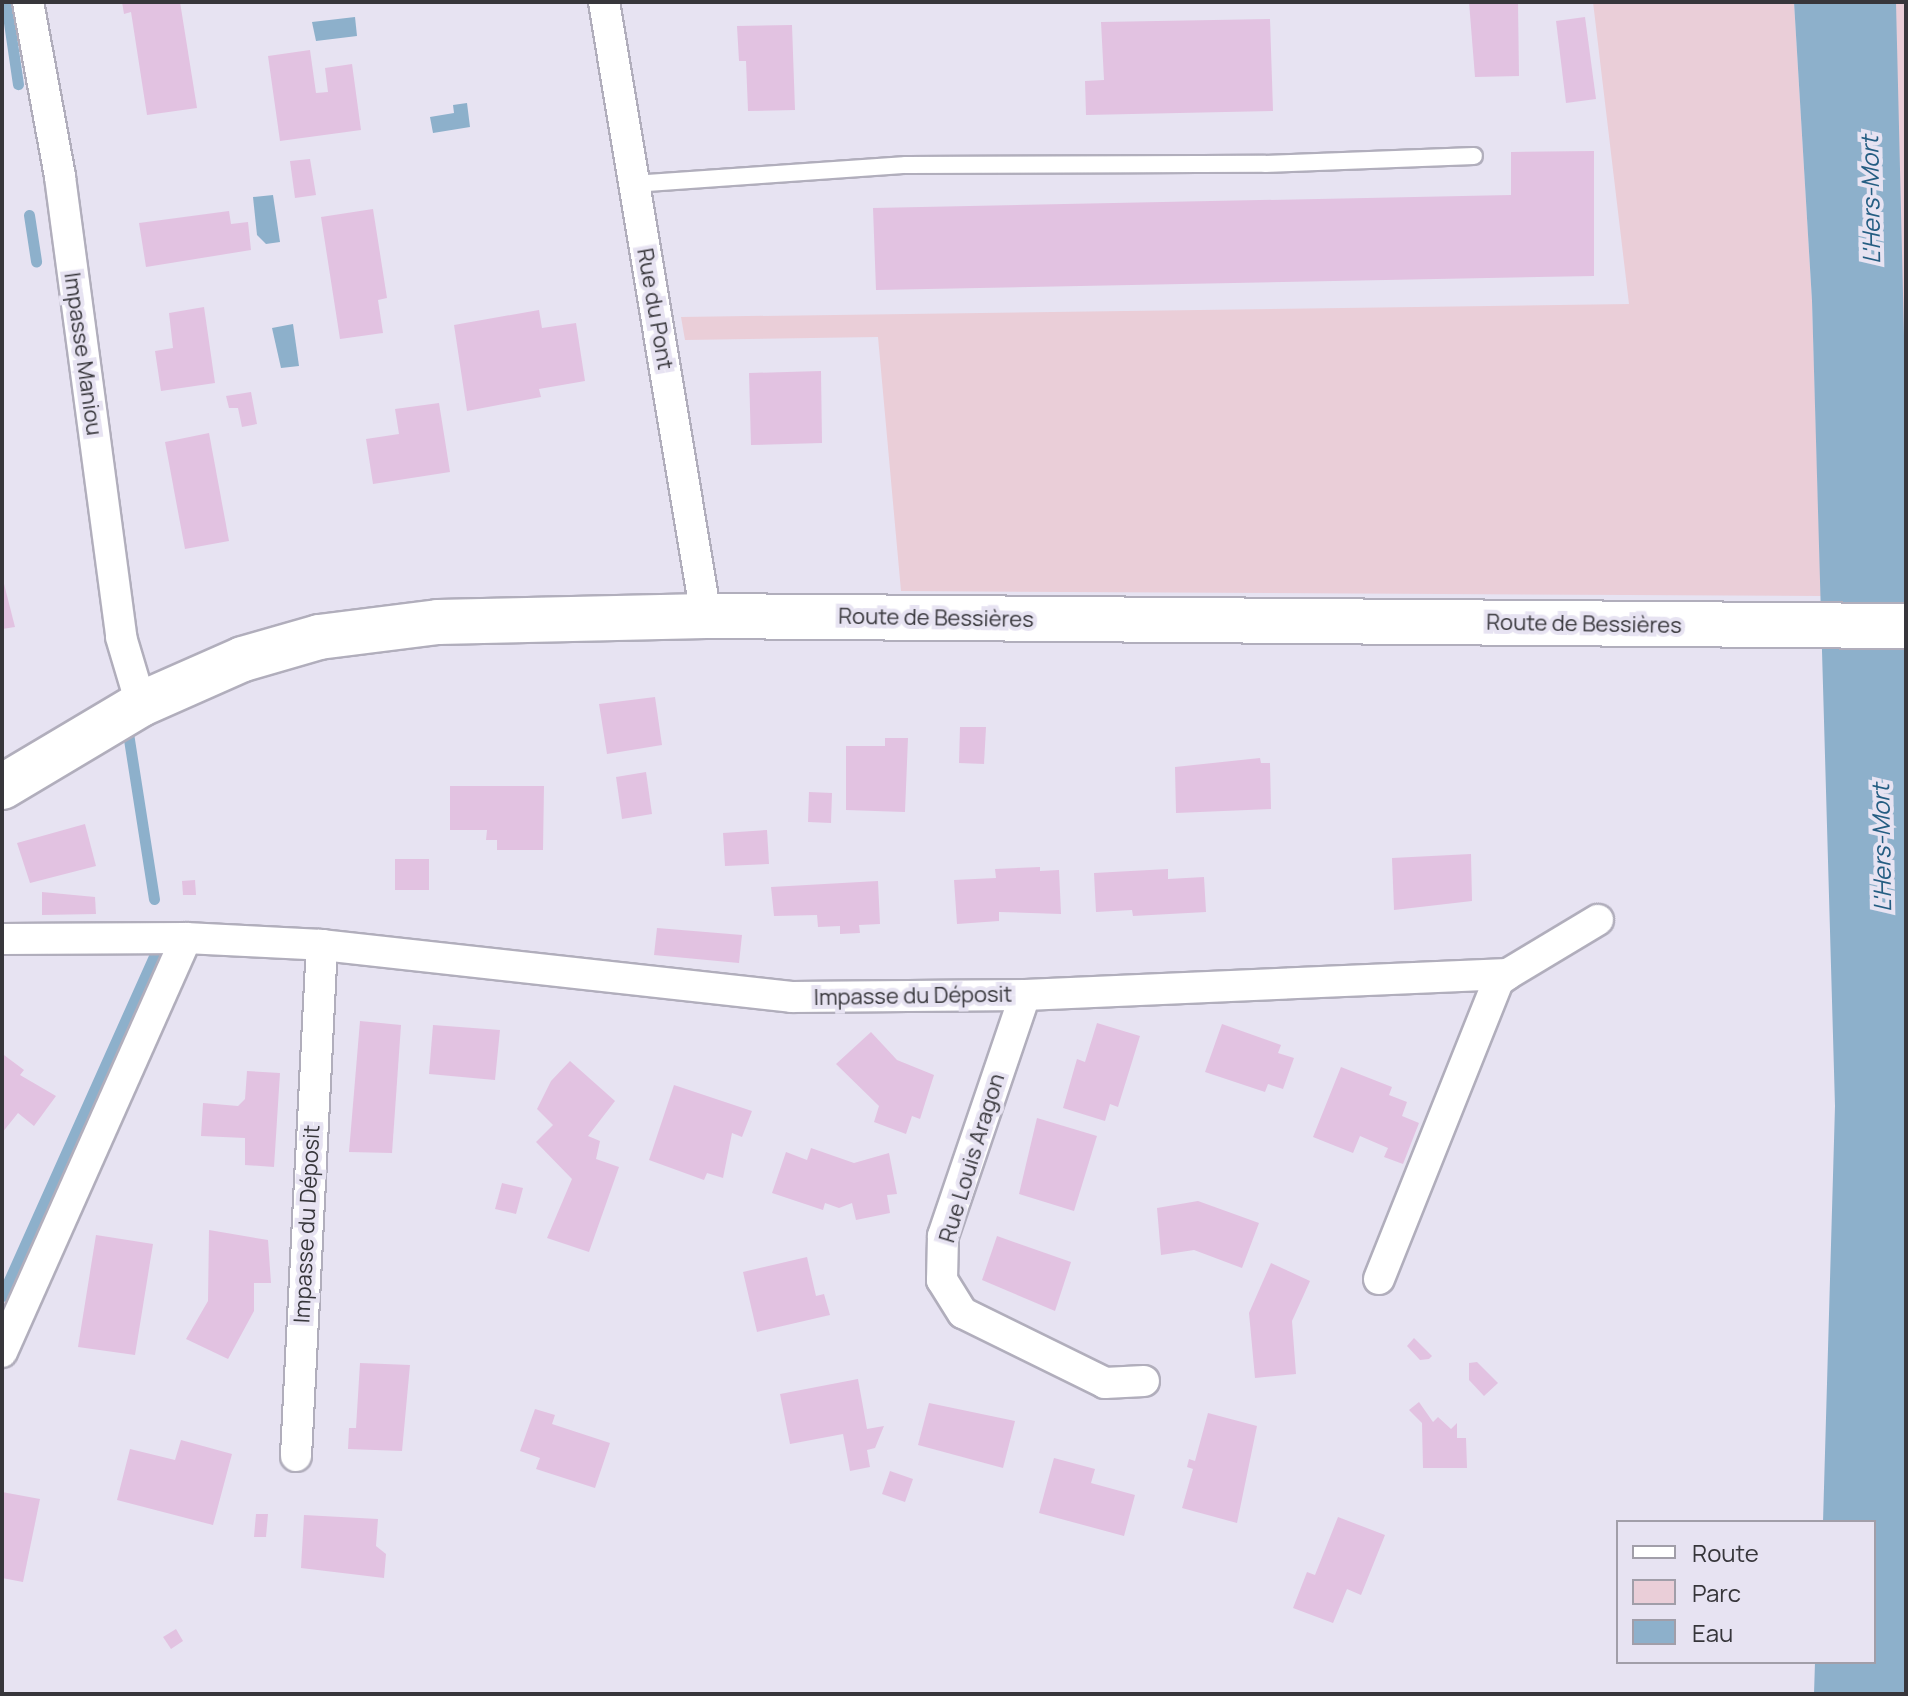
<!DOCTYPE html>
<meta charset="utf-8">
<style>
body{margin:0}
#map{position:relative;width:1908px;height:1696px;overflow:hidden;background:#e7e3f2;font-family:Manrope,sans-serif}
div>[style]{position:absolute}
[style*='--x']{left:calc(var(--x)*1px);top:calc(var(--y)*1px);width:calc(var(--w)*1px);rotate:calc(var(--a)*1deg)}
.green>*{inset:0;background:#eaced8}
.water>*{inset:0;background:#8db0cb}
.stream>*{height:11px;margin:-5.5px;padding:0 5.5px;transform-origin:5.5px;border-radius:5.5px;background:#8db0cb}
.building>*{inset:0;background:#e2c2e1}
.roads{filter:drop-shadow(2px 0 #b1aebc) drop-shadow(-2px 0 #b1aebc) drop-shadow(0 2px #b1aebc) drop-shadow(0 -2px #b1aebc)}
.lane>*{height:16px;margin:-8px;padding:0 8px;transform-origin:8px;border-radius:8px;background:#fff}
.street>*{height:30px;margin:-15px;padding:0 15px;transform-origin:15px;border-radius:15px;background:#fff}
.secondary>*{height:44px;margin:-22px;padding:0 22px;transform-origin:22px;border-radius:22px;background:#fff}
span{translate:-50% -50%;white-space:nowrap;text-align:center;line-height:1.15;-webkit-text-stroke:8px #e7e3f2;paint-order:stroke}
.street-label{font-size:22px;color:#37363b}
.water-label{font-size:24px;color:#245d82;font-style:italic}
.frame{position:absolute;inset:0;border:4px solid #37363b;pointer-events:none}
.legend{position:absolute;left:1616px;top:1520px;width:260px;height:144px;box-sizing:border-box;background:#e7e3f2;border:2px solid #a19ea9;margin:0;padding:10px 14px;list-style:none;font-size:24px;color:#37363b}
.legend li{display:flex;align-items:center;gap:16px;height:40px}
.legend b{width:40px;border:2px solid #a19ea9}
</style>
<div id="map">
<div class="green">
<div style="clip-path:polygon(1593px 2px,1794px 2px,1812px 301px,1821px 596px,901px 591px,878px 337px,685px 340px,681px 317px,1629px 304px)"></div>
<div style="clip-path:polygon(1896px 2px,1906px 2px,1906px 419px,1897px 154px)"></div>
</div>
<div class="water">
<div style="clip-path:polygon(1794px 2px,1896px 2px,1906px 419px,1904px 1694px,1814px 1694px,1815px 1662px,1874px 1662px,1874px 1522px,1823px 1522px,1835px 1106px,1812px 301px)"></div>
<div style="clip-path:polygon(355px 17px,357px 36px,316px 41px,312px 22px)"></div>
<div style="clip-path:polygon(467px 103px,470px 127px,433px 133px,430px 117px,454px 113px,453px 105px)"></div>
<div style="clip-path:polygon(273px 195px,280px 242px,266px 244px,257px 235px,253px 197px)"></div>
<div style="clip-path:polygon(293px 324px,299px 366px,281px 368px,272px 328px)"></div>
</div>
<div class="stream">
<div style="--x:6;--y:2;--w:83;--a:81.7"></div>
<div style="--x:29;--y:215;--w:47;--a:81.3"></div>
<div style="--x:128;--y:733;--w:168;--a:81.1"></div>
<div style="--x:2;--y:1296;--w:372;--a:-65.9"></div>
</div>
<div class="building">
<div style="clip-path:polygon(122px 2px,180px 2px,197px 108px,147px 115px,131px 12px,124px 14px)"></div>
<div style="clip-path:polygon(1469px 2px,1518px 2px,1519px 76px,1475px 77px)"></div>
<div style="clip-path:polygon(1585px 17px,1596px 99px,1566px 103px,1556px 21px)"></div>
<div style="clip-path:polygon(1270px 19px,1273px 111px,1086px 115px,1085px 81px,1104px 80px,1101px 22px)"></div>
<div style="clip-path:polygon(792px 25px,795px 110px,748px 111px,746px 61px,739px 61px,737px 26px)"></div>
<div style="clip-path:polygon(310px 50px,316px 93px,328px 92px,325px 68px,352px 64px,361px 130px,280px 141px,268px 56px)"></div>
<div style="clip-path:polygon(1594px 151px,1594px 276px,876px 290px,873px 208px,1511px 195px,1511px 152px)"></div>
<div style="clip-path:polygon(310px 159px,316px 195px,295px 198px,290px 161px)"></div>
<div style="clip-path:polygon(373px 209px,387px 298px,378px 300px,383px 333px,340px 339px,321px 217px)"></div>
<div style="clip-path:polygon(229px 211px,231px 224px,248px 222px,251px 250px,146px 267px,139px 223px)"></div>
<div style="clip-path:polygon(204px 307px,215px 383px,161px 391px,155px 351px,173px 348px,169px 313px)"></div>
<div style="clip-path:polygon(539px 310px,542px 328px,576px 323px,585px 381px,539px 389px,541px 397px,467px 411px,454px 325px)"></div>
<div style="clip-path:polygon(821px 371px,822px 443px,751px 445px,749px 373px)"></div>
<div style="clip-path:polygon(251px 392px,257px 424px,242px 427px,238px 408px,229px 408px,226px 396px)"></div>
<div style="clip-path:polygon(439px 403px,450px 472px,373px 484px,366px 439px,399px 434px,395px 409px)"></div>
<div style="clip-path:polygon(209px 433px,229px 541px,185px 549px,165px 442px)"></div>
<div style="clip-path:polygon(2px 576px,15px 627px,2px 629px)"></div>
<div style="clip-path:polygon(655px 697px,662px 745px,607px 754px,599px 704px)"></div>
<div style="clip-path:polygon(960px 727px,986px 727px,984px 764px,959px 763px)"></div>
<div style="clip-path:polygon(885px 738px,908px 738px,905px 812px,846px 810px,846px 746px,885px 746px)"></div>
<div style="clip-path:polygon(1260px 758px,1261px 763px,1270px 763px,1271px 809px,1176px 813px,1175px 767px)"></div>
<div style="clip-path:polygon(646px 772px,652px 814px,622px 819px,616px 777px)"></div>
<div style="clip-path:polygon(450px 786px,544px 786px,543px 850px,497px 850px,497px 840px,486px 840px,487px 830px,450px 830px)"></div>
<div style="clip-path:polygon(809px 792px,832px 793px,831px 823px,808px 822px)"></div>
<div style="clip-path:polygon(85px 824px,96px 866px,30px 883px,17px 843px)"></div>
<div style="clip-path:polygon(767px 830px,769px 864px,725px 866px,723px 833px)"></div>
<div style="clip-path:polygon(1471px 854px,1472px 901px,1394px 910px,1392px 858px)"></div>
<div style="clip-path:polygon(395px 859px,429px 859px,429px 890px,395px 890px)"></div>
<div style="clip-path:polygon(1040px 867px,1040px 871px,1059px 870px,1061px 914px,999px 912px,999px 921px,957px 924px,954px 880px,996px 878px,995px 869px)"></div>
<div style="clip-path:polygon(1168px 869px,1168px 879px,1204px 877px,1206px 912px,1133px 916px,1132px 910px,1096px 912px,1094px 873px)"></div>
<div style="clip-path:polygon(195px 880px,196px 895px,183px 895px,182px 881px)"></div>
<div style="clip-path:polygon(878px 881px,880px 924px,859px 925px,860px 933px,840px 934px,840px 926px,818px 927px,817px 915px,774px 916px,771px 887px)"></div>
<div style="clip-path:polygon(42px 892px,95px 897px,96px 914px,42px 915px)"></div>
<div style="clip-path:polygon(657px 928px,742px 935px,739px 963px,654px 955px)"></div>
<div style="clip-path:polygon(360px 1021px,401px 1025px,392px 1153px,349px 1152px)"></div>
<div style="clip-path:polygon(1097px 1023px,1140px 1036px,1118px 1107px,1110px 1104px,1105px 1121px,1063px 1108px,1077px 1059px,1085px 1062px)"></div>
<div style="clip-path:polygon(1222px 1024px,1281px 1045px,1278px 1053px,1294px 1058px,1283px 1089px,1268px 1084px,1265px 1092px,1205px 1072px)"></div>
<div style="clip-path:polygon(433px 1025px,500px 1030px,495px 1080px,429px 1074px)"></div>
<div style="clip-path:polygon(871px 1032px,897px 1060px,934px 1075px,920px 1119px,912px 1116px,906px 1134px,874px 1122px,879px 1106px,836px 1064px)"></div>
<div style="clip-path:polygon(4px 1055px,24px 1070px,20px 1075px,56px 1096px,34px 1126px,18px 1113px,2px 1133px)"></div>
<div style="clip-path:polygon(570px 1061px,615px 1101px,588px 1136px,600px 1141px,596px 1159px,619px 1167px,589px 1252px,547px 1238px,572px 1179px,536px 1142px,553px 1125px,537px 1109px,551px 1081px)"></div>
<div style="clip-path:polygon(1341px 1067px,1392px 1087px,1389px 1095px,1407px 1102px,1402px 1116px,1419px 1123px,1403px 1164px,1384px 1157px,1388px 1148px,1360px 1136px,1353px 1153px,1313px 1137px)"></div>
<div style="clip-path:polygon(247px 1071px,280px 1073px,274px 1167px,245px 1165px,245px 1138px,201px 1136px,203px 1103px,238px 1106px,245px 1099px)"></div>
<div style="clip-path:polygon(674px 1085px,752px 1111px,742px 1137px,732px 1133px,723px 1178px,707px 1173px,704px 1180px,649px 1160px)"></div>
<div style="clip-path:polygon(1037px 1118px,1097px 1136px,1074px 1211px,1019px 1194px)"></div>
<div style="clip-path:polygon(811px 1148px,854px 1163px,889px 1153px,897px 1194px,887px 1195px,890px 1213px,856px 1220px,852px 1203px,839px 1208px,825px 1203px,823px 1210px,772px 1193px,786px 1152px,807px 1160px)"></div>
<div style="clip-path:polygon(502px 1183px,523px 1188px,516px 1214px,495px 1209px)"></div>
<div style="clip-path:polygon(1198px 1201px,1259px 1223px,1242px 1268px,1194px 1250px,1161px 1255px,1157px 1208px)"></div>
<div style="clip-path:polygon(209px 1230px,268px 1240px,271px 1283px,254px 1283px,254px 1311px,228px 1359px,186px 1339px,208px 1301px)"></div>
<div style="clip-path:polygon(96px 1235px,153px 1244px,135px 1355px,78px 1347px)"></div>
<div style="clip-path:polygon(997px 1236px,1071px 1262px,1055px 1311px,982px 1280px)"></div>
<div style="clip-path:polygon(807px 1257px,816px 1296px,824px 1294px,830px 1315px,757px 1332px,743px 1272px)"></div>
<div style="clip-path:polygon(1271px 1263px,1310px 1281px,1292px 1321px,1296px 1374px,1255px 1378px,1249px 1313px)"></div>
<div style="clip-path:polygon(1414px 1338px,1432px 1356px,1429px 1359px,1420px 1360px,1407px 1346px)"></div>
<div style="clip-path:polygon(1477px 1362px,1498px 1383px,1484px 1396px,1469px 1380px,1469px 1363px)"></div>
<div style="clip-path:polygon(360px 1363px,410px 1365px,402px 1451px,348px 1449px,349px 1428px,356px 1428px)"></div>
<div style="clip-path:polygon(858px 1379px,867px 1429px,884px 1426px,875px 1448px,867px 1450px,870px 1467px,850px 1471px,843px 1434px,790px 1444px,780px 1394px)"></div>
<div style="clip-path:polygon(1419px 1402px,1433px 1422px,1438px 1417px,1451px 1429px,1457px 1423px,1457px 1438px,1466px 1438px,1467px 1468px,1423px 1468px,1422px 1423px,1409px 1410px)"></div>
<div style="clip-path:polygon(929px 1403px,1015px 1421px,1003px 1468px,918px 1445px)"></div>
<div style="clip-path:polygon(535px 1409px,555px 1415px,552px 1424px,610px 1443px,595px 1488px,536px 1469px,540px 1458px,520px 1451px)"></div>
<div style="clip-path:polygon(1208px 1413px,1257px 1426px,1237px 1523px,1182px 1508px,1193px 1469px,1187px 1467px,1189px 1459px,1195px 1461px)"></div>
<div style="clip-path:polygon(181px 1440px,232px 1454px,213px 1525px,117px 1500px,130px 1449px,175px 1460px)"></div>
<div style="clip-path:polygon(1054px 1458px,1095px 1469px,1091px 1483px,1135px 1495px,1124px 1536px,1039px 1513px)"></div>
<div style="clip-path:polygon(890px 1471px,913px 1479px,905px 1502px,882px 1494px)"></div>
<div style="clip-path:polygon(2px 1492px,40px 1499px,23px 1582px,2px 1578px)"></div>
<div style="clip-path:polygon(256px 1514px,268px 1514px,266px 1537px,254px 1537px)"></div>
<div style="clip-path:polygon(304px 1515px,378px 1519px,376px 1546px,386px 1554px,384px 1578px,301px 1568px)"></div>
<div style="clip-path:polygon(1338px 1517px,1385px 1535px,1361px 1595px,1347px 1589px,1333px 1623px,1293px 1608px,1307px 1572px,1315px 1575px)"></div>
<div style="clip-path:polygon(176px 1629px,183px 1641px,171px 1649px,163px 1637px)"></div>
</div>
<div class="roads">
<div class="lane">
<div style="--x:633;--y:184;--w:274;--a:-4"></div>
<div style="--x:906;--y:165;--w:359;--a:-0.2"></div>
<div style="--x:1265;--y:164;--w:209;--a:-2.2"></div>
</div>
<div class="street">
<div style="--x:28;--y:2;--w:178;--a:79.6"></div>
<div style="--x:60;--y:177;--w:464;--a:82.4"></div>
<div style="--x:121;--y:637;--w:70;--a:73.4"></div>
<div style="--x:604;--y:2;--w:622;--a:80.57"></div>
<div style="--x:2;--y:939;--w:184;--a:-0.3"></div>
<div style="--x:186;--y:938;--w:136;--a:2.9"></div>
<div style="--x:322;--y:945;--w:473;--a:6.3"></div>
<div style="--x:792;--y:997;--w:233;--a:-0.5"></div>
<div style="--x:1025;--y:995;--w:483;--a:-2.5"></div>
<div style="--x:1508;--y:974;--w:105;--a:-31"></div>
<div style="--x:1025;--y:995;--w:255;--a:108.8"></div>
<div style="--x:943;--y:1236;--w:44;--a:91.3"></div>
<div style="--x:942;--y:1280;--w:39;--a:58"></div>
<div style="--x:963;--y:1313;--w:158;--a:26.2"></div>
<div style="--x:1105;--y:1383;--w:39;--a:-3"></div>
<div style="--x:1379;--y:1279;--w:321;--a:-68.2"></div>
<div style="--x:1498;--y:981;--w:12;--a:-35"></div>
<div style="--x:2;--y:1352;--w:453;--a:-66"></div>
<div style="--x:296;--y:1456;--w:512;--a:-87.09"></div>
</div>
<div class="secondary">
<div style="--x:2;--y:787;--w:162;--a:-30.8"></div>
<div style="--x:141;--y:704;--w:111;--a:-23.8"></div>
<div style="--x:243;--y:659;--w:79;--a:-16.1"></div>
<div style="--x:319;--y:637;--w:120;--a:-7.2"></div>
<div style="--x:438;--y:622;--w:268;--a:-1.3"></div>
<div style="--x:706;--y:616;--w:1200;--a:0.48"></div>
</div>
</div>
<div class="street-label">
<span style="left:655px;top:309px;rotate:80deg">Rue du Pont</span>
<span style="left:83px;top:354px;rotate:82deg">Impasse Maniou</span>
<span style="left:936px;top:618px;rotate:1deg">Route de Bessières</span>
<span style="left:1584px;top:624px;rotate:1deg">Route de Bessières</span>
<span style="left:913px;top:996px;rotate:-1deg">Impasse du Déposit</span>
<span style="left:972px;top:1158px;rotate:-73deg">Rue Louis Aragon</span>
<span style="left:307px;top:1224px;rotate:-87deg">Impasse du Déposit</span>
</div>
<div class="water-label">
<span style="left:1870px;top:200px;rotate:-91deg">L'Hers-Mort</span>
<span style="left:1881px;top:848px;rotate:-91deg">L'Hers-Mort</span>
</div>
<div class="frame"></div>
<ul class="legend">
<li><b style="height:10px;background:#fff"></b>Route</li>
<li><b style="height:22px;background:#eaced8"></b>Parc</li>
<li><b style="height:22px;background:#8db0cb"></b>Eau</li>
</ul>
</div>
